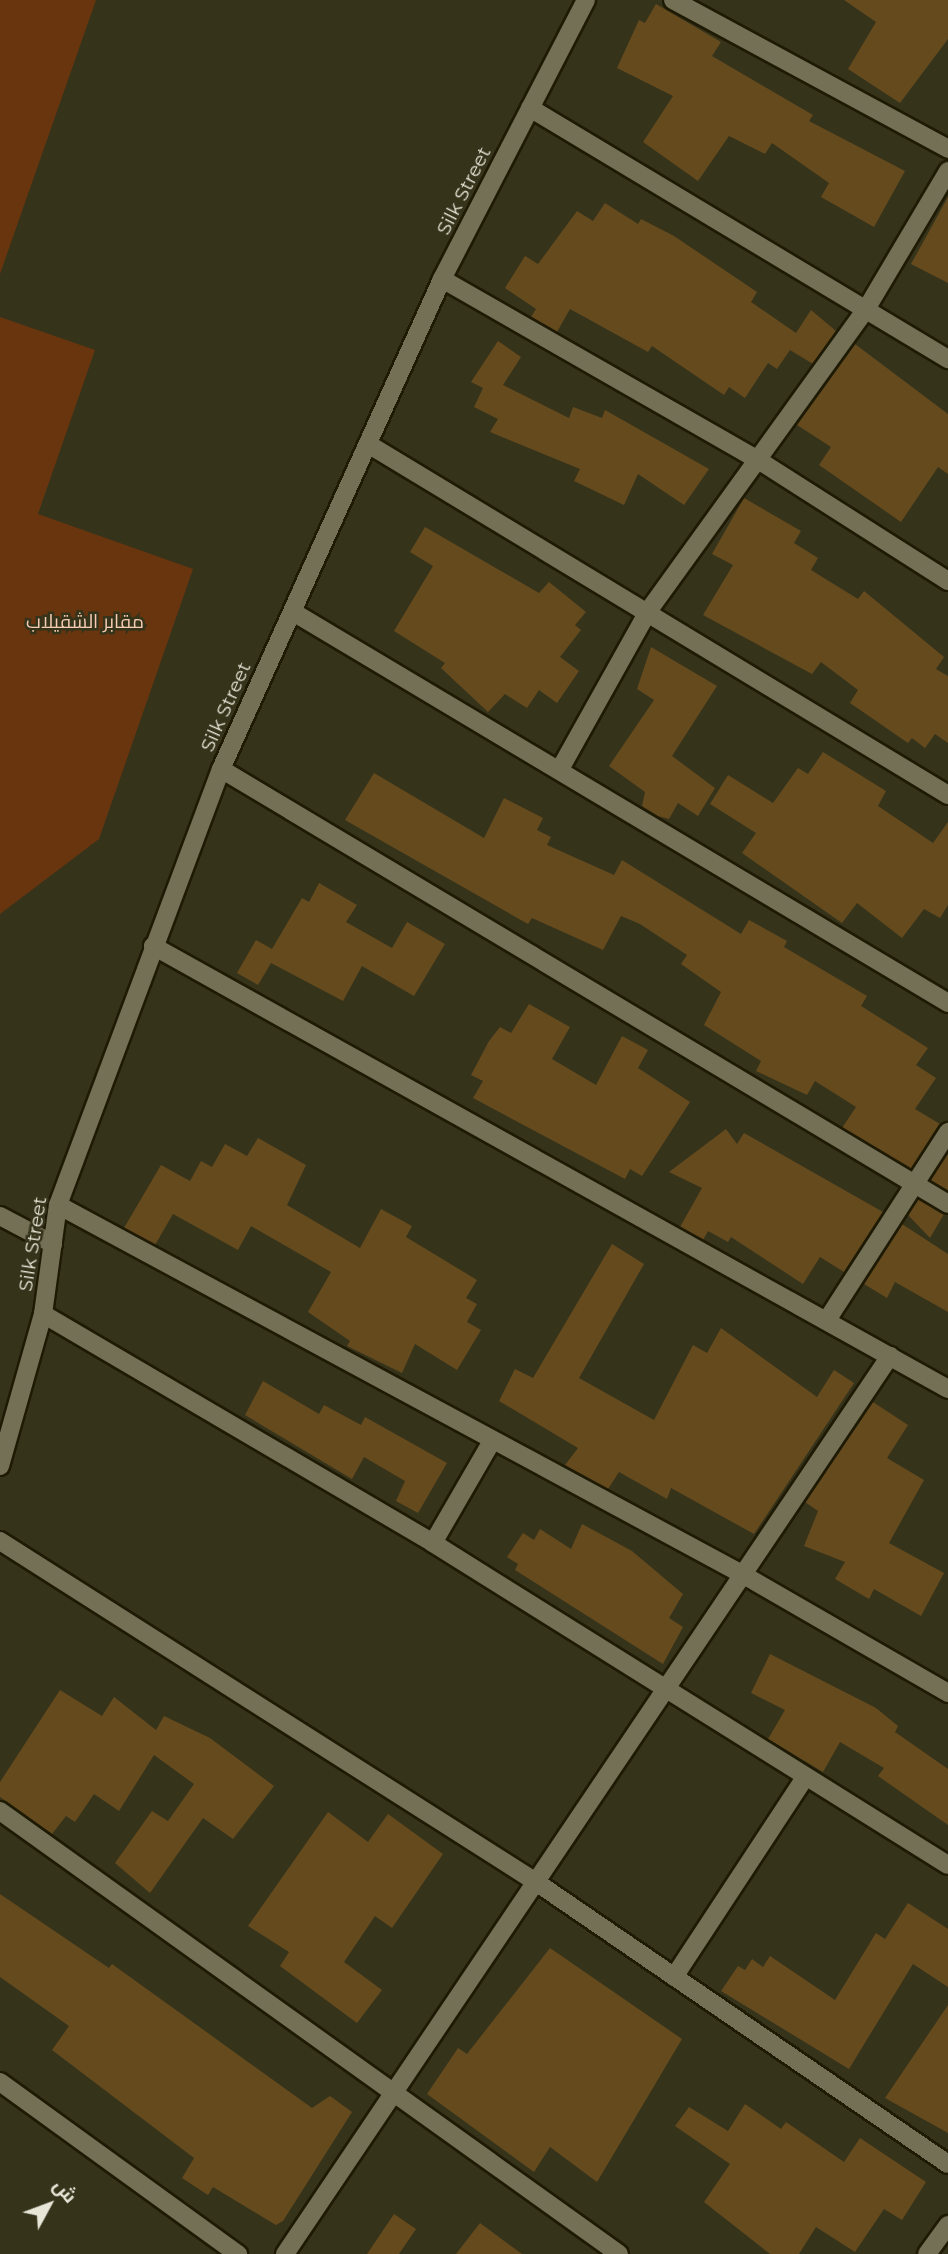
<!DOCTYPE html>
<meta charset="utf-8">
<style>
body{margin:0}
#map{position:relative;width:948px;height:2254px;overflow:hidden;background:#36331b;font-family:Montserrat,Cairo,sans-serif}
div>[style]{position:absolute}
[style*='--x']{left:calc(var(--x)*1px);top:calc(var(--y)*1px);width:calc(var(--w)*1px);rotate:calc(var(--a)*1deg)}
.green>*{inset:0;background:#69350e}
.building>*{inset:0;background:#654a1e}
.roads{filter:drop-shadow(2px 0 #1e1a04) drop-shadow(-2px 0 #1e1a04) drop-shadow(0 2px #1e1a04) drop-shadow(0 -2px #1e1a04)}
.minor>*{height:18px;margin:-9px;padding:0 9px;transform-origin:9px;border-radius:9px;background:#737056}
.tertiary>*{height:18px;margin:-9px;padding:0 9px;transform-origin:9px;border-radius:9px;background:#737056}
span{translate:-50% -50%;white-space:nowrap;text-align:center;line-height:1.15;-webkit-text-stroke:5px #36331b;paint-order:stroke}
.street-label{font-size:19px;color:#e7e6d7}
.park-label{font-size:19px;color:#f6ccb2}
.north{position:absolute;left:14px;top:2170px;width:70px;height:70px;-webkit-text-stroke:5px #36331b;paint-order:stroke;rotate:49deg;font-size:19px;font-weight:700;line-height:28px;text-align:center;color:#e7e6d7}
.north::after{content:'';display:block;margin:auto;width:24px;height:32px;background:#e7e6d7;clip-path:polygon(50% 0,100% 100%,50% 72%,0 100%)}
</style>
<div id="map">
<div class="green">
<div style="clip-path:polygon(0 0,96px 0,0 274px)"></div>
<div style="clip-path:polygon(0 317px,95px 350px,38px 514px,193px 569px,99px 839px,0 914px)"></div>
</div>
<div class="building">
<div style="clip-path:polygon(844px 0,948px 0,948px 39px,900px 103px,848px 69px,876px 22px)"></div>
<div style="clip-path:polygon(656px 4px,721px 42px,712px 56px,813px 115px,809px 121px,905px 171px,874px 227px,821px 197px,829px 183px,772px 143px,765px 154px,729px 136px,698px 181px,643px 142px,673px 96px,617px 68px,639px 20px,645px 23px)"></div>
<div style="clip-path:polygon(948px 197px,948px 283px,911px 264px)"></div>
<div style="clip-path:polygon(605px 203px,638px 224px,641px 219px,674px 236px,757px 292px,751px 302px,796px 333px,811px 310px,836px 331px,813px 364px,790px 350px,777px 369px,768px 363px,745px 398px,729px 387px,724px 395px,652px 346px,648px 352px,570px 309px,557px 332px,531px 317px,536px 309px,505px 288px,525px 256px,538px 264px,577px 211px,593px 221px)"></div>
<div style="clip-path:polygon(498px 341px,521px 357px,503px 385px,569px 418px,573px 407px,602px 418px,605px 410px,709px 469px,684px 505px,638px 474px,624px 505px,574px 481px,580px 469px,490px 432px,498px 419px,474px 407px,483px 388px,471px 382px)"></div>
<div style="clip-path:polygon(855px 344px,948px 414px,948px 474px,938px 467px,901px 522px,819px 465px,831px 447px,797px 425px)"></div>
<div style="clip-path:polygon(744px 498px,801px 531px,794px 543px,818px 558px,811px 570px,858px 599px,864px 591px,944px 657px,936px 669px,948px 676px,948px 743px,935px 734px,925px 748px,912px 738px,908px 743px,850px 703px,858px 690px,821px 662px,812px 674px,703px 615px,733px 565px,712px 554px)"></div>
<div style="clip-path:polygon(425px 527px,539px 593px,549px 582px,586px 612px,575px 625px,581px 630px,560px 657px,579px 671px,557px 703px,539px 690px,527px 708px,505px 694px,488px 712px,441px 668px,445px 663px,394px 631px,433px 566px,410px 552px)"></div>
<div style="clip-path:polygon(651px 647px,717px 686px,672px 756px,715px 788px,698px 816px,678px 803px,669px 819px,658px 816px,642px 806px,645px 792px,609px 766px,654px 700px,637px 689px)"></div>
<div style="clip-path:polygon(823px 752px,886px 791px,878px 806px,933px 843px,948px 822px,948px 905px,940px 918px,924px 909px,902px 938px,857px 903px,842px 923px,742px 853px,756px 833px,710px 804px,728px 775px,773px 803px,798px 768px,808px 774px)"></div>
<div style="clip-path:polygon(374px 773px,484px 838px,504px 798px,543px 818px,537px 830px,551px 837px,547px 845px,614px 875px,622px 860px,741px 934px,749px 920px,787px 941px,784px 947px,867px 996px,861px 1006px,928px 1048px,916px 1065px,936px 1078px,915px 1109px,940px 1124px,911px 1169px,842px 1128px,856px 1107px,815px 1081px,807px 1095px,756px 1071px,761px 1061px,704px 1025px,721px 992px,681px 964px,687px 955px,640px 924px,621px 916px,603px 950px,532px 918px,528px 924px,345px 820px)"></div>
<div style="clip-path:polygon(319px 883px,357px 905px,346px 922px,392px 948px,407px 922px,445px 944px,414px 996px,362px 966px,343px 1001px,271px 963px,258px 985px,237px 973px,256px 940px,272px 949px,302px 898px,309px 902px)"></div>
<div style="clip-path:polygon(529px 1004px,570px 1027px,552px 1059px,596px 1085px,622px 1036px,648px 1050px,638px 1068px,690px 1102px,642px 1176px,630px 1169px,625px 1179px,473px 1098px,483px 1081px,471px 1075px,489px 1041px,500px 1027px,511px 1033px)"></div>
<div style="clip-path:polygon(726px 1129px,737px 1144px,744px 1133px,883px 1212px,844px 1272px,820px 1257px,803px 1284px,731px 1237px,728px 1242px,708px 1231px,703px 1240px,680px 1227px,702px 1188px,669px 1172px)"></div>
<div style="clip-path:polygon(258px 1138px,306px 1165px,287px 1205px,360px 1248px,381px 1209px,412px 1226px,406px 1237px,477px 1280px,466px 1298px,477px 1304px,467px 1322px,481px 1330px,457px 1370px,415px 1344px,402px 1373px,347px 1346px,350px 1341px,308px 1312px,331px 1272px,251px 1226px,238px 1250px,173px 1214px,155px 1245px,124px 1228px,161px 1165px,190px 1181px,201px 1161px,212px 1167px,225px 1144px,247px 1156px)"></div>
<div style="clip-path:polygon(948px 1153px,948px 1191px,930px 1180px)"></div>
<div style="clip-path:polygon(918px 1199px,944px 1214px,930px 1238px,908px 1215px)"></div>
<div style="clip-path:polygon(902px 1224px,948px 1254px,948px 1312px,895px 1282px,887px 1298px,864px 1284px)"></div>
<div style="clip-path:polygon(612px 1244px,644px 1264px,579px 1378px,654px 1420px,693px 1345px,707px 1353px,721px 1328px,817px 1397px,834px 1370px,854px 1383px,754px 1534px,671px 1488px,667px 1499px,619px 1472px,608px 1489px,565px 1465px,578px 1448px,499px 1401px,515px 1369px,533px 1378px)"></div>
<div style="clip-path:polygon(263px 1381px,319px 1414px,324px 1405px,361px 1425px,365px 1417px,447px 1463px,418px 1513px,396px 1501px,405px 1481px,364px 1457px,352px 1479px,245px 1415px)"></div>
<div style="clip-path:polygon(873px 1402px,908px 1425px,887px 1458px,924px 1480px,889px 1543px,944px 1573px,921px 1616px,874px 1589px,869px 1599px,835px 1579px,845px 1562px,804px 1546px,818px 1511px,805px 1502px)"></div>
<div style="clip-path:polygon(582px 1524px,632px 1551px,683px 1594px,669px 1618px,683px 1627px,663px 1664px,515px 1570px,518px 1564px,507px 1557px,523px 1533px,534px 1540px,540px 1529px,571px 1549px)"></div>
<div style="clip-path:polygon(770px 1654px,876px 1708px,898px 1726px,895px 1732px,948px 1769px,948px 1825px,878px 1776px,884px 1768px,840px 1742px,823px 1772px,768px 1739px,785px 1710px,751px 1693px)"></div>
<div style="clip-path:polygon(60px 1690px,102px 1716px,114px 1697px,156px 1730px,164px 1716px,210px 1738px,274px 1786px,233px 1839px,203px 1818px,150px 1893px,115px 1863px,152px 1811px,168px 1821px,194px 1784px,154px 1755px,119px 1811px,94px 1794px,75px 1822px,66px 1816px,52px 1834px,0 1797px,0 1782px)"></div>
<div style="clip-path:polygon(328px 1812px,368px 1842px,388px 1814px,443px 1854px,392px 1928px,375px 1916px,344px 1962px,382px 1990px,357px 2023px,280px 1966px,289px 1952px,248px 1926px)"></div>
<div style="clip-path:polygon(0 1894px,109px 1968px,112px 1964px,312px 2108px,330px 2096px,352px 2112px,283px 2221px,276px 2225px,213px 2187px,208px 2195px,182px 2178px,194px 2158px,52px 2050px,69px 2026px,0 1977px)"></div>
<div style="clip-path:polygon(908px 1903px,948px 1929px,948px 1987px,913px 1964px,849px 2069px,721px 1991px,738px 1966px,745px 1970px,752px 1959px,763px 1967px,770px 1956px,835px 2000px,876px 1933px,885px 1939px)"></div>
<div style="clip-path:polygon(550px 1948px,682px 2039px,597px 2182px,550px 2147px,534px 2172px,427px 2094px,458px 2048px,467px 2054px)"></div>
<div style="clip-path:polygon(948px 2005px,948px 2133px,885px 2098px)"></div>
<div style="clip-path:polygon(745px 2104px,781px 2129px,786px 2122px,844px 2162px,860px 2138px,926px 2182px,902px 2220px,884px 2209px,855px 2252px,816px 2227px,799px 2254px,770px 2254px,704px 2202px,730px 2164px,675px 2126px,689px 2107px,728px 2131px)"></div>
<div style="clip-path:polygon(394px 2214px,416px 2229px,399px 2254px,367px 2254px)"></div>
<div style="clip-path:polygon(480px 2223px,522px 2254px,456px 2254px)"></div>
</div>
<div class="roads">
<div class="minor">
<div style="--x:673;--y:0;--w:313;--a:28.4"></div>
<div style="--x:530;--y:108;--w:488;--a:31"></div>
<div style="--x:442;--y:279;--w:361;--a:29.8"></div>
<div style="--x:755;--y:458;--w:229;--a:32.5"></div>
<div style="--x:368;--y:444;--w:678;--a:31.18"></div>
<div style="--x:293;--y:612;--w:763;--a:30.83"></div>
<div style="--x:221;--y:769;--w:847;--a:30.89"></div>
<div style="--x:560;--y:769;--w:182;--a:-60.8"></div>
<div style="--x:649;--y:610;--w:369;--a:-54.2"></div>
<div style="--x:865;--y:311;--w:163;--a:-59.3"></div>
<div style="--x:153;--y:946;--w:910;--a:29.13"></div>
<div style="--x:58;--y:1205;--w:777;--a:28.35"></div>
<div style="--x:742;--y:1574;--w:238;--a:30"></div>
<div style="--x:0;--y:1216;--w:60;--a:27.8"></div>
<div style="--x:43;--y:1314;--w:452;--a:30.4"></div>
<div style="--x:433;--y:1543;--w:607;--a:32.02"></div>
<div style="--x:827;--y:1320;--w:224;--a:-57.2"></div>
<div style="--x:0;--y:1541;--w:635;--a:32.46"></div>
<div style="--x:536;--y:1882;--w:499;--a:34.4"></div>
<div style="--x:433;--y:1543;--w:116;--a:-59.9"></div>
<div style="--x:0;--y:1811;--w:761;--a:35.59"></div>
<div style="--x:674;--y:1977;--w:237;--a:-56.7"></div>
<div style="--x:0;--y:2082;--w:294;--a:35.9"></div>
<div style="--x:285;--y:2254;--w:1083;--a:-56.03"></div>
<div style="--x:927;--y:2254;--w:36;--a:-54"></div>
</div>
<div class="tertiary">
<div style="--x:0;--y:1466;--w:158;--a:-74.2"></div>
<div style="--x:43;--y:1314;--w:110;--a:-82.2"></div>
<div style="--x:58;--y:1205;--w:465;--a:-69.5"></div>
<div style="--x:221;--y:769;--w:538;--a:-65.72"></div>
<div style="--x:442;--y:279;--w:314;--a:-62.7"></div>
</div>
</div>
<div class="street-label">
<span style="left:464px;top:191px;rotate:-63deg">Silk Street</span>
<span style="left:226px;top:707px;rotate:-66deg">Silk Street</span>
<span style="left:33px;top:1244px;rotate:-81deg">Silk Street</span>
</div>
<div class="park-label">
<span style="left:85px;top:622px">مقابر الشقيلاب</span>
</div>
<div class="north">ش</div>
</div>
